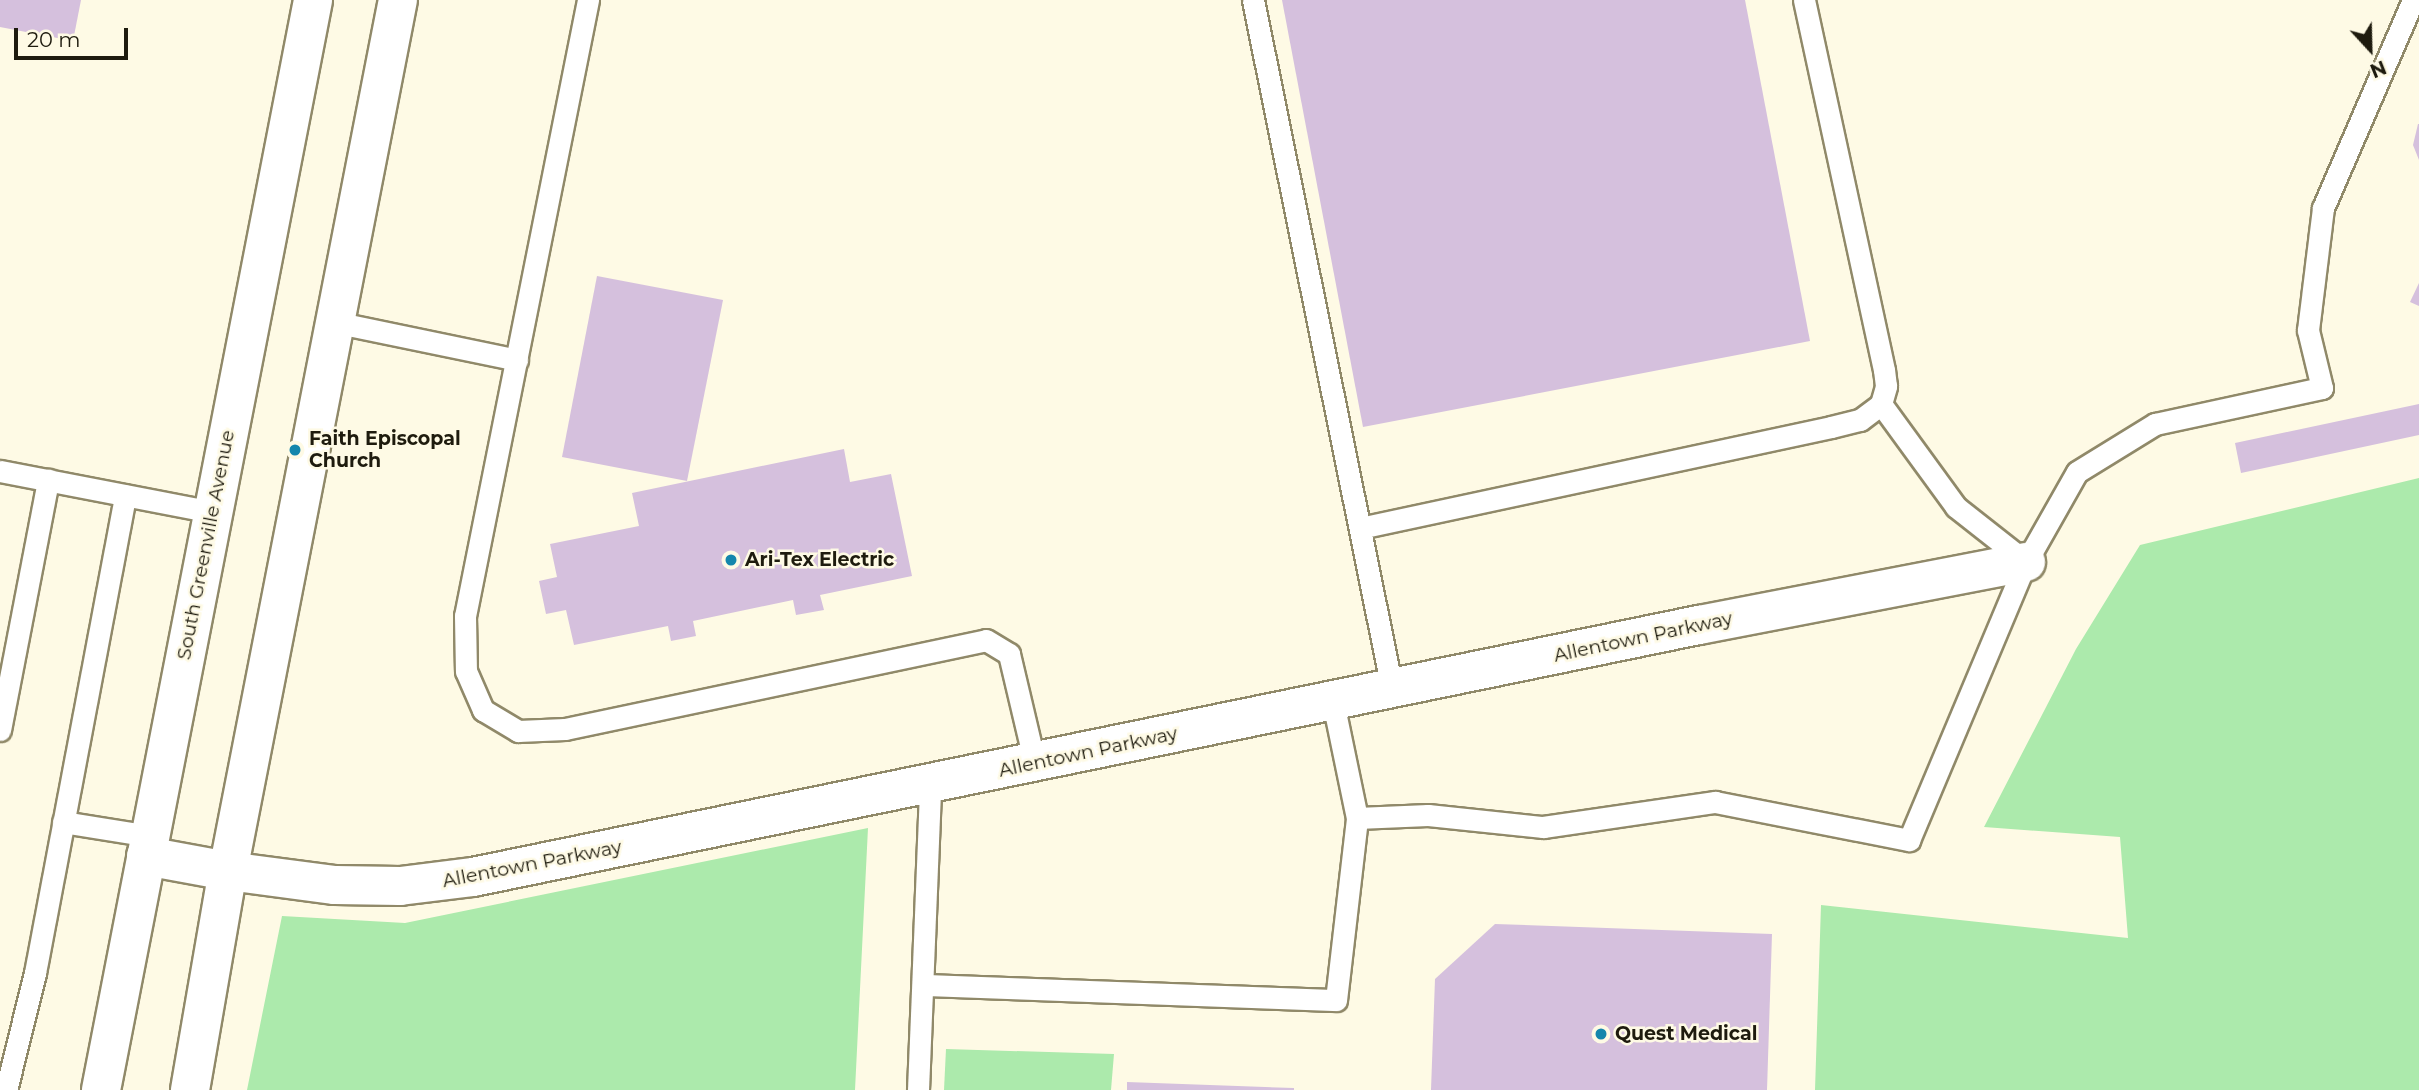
<!DOCTYPE html>
<style>
body{margin:0}
#map{position:relative;width:2419px;height:1090px;overflow:hidden;background:#fefae5;font-family:Montserrat,sans-serif}
div>[style]{position:absolute}
[style*='--x']{left:calc(var(--x)*1px);top:calc(var(--y)*1px);width:calc(var(--w)*1px);rotate:calc(var(--a)*1deg)}
.green>*{inset:0;background:#aceaac}
.building>*{inset:0;background:#d5c0dd}
.roads{filter:drop-shadow(2px 0 #908969) drop-shadow(-2px 0 #908969) drop-shadow(0 2px #908969) drop-shadow(0 -2px #908969)}
.lane>*{height:21px;margin:-10.5px;padding:0 10.5px;transform-origin:10.5px;border-radius:10.5px;background:#fff}
.street>*{height:38px;margin:-19px;padding:0 19px;transform-origin:19px;border-radius:19px;background:#fff}
.secondary>*{height:38px;margin:-19px;padding:0 19px;transform-origin:19px;border-radius:19px;background:#fff}
.dots>*{width:19px;height:19px;translate:-50% -50%;box-sizing:border-box;border:4px solid #fefae5;border-radius:50%}
span{translate:-50% -50%;white-space:nowrap;text-align:center;line-height:1.15;-webkit-text-stroke:5px #fefae5;paint-order:stroke}
.poi-label{font-size:19px;color:#1e1b0e;font-weight:700}
.left{translate:0 -50%;text-align:left}
.street-label{font-size:19px;color:#1e1b0e}
.north{position:absolute;left:2335px;top:14px;width:70px;height:70px;-webkit-text-stroke:5px #fefae5;paint-order:stroke;rotate:158deg;font-size:19px;font-weight:700;line-height:28px;text-align:center;color:#1e1b0e}
.north::after{content:'';display:block;margin:auto;width:24px;height:32px;background:#1e1b0e;clip-path:polygon(50% 0,100% 100%,50% 72%,0 100%)}
.scale{position:absolute;left:14px;top:28px;width:114px;height:32px;box-sizing:border-box;border:4px solid #1e1b0e;border-top:0;padding-left:9px;font-size:21px;line-height:24px;white-space:nowrap;color:#1e1b0e;-webkit-text-stroke:5px #fefae5;paint-order:stroke}
</style>
<div id="map">
<div class="green">
<div style="clip-path:polygon(2419px 478px,2419px 1090px,1815px 1090px,1821px 905px,2128px 938px,2120px 837px,1984px 827px,2076px 649px,2140px 545px)"></div>
<div style="clip-path:polygon(868px 828px,855px 1090px,247px 1090px,282px 916px,405px 923px)"></div>
<div style="clip-path:polygon(946px 1049px,1114px 1054px,1111px 1090px,944px 1090px)"></div>
</div>
<div class="building">
<div style="clip-path:polygon(0 0,81px 0,73px 41px,0 27px)"></div>
<div style="clip-path:polygon(1282px 0,1745px 0,1810px 341px,1363px 427px)"></div>
<div style="clip-path:polygon(2418px 124px,2419px 124px,2419px 160px,2413px 145px)"></div>
<div style="clip-path:polygon(597px 276px,723px 300px,687px 481px,562px 457px)"></div>
<div style="clip-path:polygon(2419px 283px,2419px 306px,2410px 302px)"></div>
<div style="clip-path:polygon(2419px 404px,2419px 435px,2241px 473px,2235px 443px)"></div>
<div style="clip-path:polygon(844px 449px,850px 482px,891px 474px,912px 576px,820px 595px,824px 610px,796px 615px,793px 600px,693px 621px,696px 636px,671px 641px,668px 626px,574px 645px,566px 610px,546px 614px,539px 581px,557px 577px,550px 544px,639px 526px,632px 493px)"></div>
<div style="clip-path:polygon(1495px 924px,1772px 934px,1767px 1090px,1431px 1090px,1435px 979px)"></div>
<div style="clip-path:polygon(1127px 1082px,1294px 1088px,1294px 1090px,1127px 1090px)"></div>
</div>
<div class="roads">
<div class="lane">
<div style="--x:588;--y:0;--w:628;--a:101.29"></div>
<div style="--x:465;--y:616;--w:55;--a:89"></div>
<div style="--x:466;--y:671;--w:43;--a:66.4"></div>
<div style="--x:483;--y:710;--w:41;--a:31"></div>
<div style="--x:518;--y:731;--w:47;--a:-2.4"></div>
<div style="--x:565;--y:729;--w:430;--a:-11.9"></div>
<div style="--x:986;--y:640;--w:27;--a:31"></div>
<div style="--x:1009;--y:654;--w:113;--a:76.7"></div>
<div style="--x:1253;--y:0;--w:703;--a:78.59"></div>
<div style="--x:334;--y:322;--w:187;--a:11.7"></div>
<div style="--x:1881;--y:404;--w:127;--a:53.9"></div>
<div style="--x:1956;--y:507;--w:89;--a:38.2"></div>
<div style="--x:0;--y:471;--w:216;--a:10.9"></div>
<div style="--x:1360;--y:528;--w:482;--a:-12.1"></div>
<div style="--x:1831;--y:427;--w:30;--a:-14"></div>
<div style="--x:1860;--y:420;--w:26;--a:-37"></div>
<div style="--x:1881;--y:404;--w:19;--a:-74"></div>
<div style="--x:1886;--y:386;--w:16;--a:-97"></div>
<div style="--x:1884;--y:370;--w:379;--a:-102.2"></div>
<div style="--x:0;--y:730;--w:255;--a:-79.1"></div>
<div style="--x:1357;--y:818;--w:71;--a:-2.4"></div>
<div style="--x:1428;--y:815;--w:116;--a:6"></div>
<div style="--x:1543;--y:827;--w:174;--a:-8.3"></div>
<div style="--x:1715;--y:802;--w:198;--a:11.1"></div>
<div style="--x:1909;--y:840;--w:302;--a:-67.2"></div>
<div style="--x:2026;--y:562;--w:103;--a:-60.5"></div>
<div style="--x:2077;--y:472;--w:92;--a:-31.6"></div>
<div style="--x:2155;--y:424;--w:171;--a:-12.2"></div>
<div style="--x:2322;--y:388;--w:60;--a:-103.6"></div>
<div style="--x:2308;--y:330;--w:123;--a:-83"></div>
<div style="--x:2323;--y:208;--w:227;--a:-66.6"></div>
<div style="--x:63;--y:822;--w:88;--a:9.1"></div>
<div style="--x:923;--y:985;--w:413;--a:2.1"></div>
<div style="--x:1336;--y:1000;--w:183;--a:-83.4"></div>
<div style="--x:1357;--y:818;--w:118;--a:-101.7"></div>
<div style="--x:6;--y:1090;--w:121;--a:-76.1"></div>
<div style="--x:35;--y:973;--w:486;--a:-79.3"></div>
<div style="--x:918;--y:1090;--w:305;--a:-87.7"></div>
</div>
<div class="street">
<div style="--x:146;--y:856;--w:83;--a:10.4"></div>
<div style="--x:228;--y:871;--w:108;--a:7.5"></div>
<div style="--x:335;--y:885;--w:65;--a:0.9"></div>
<div style="--x:400;--y:886;--w:74;--a:-7"></div>
<div style="--x:473;--y:877;--w:1252;--a:-11.62"></div>
<div style="--x:1699;--y:625;--w:333;--a:-10.9"></div>
</div>
<div class="secondary">
<div style="--x:101;--y:1090;--w:1110;--a:-78.99"></div>
<div style="--x:190;--y:1090;--w:222;--a:-80.2"></div>
<div style="--x:228;--y:871;--w:887;--a:-78.96"></div>
</div>
</div>
<div class="dots">
<div style="left:295px;top:450px;background:#1486ac"></div>
<div style="left:731px;top:560px;background:#1486ac"></div>
<div style="left:1601px;top:1034px;background:#1486ac"></div>
</div>
<div class="poi-label">
<span class="left" style="left:309px;top:450px">Faith Episcopal<br>Church</span>
<span class="left" style="left:745px;top:560px">Ari-Tex Electric</span>
<span class="left" style="left:1615px;top:1034px">Quest Medical</span>
</div>
<div class="street-label">
<span style="left:206px;top:545px;rotate:-79deg">South Greenville Avenue</span>
<span style="left:1643px;top:637px;rotate:-12deg">Allentown Parkway</span>
<span style="left:1088px;top:752px;rotate:-12deg">Allentown Parkway</span>
<span style="left:532px;top:864px;rotate:-11deg">Allentown Parkway</span>
</div>
<div class="north">N</div>
<div class="scale">20 m</div>
</div>
